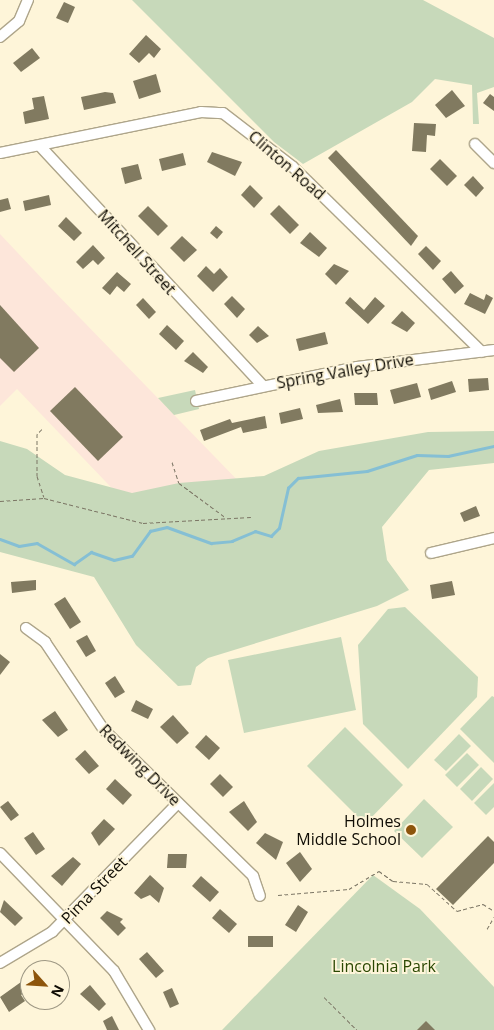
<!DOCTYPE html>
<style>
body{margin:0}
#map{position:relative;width:494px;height:1030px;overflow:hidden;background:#fef5d9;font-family:"Open Sans",sans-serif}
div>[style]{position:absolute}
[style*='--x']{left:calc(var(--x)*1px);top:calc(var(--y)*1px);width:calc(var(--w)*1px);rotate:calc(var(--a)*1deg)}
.commercial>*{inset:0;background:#fde6da}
.green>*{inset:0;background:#c7d9ba}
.stream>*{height:2.5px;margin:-1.25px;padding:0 1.25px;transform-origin:1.25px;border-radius:1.25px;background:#85bfd4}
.building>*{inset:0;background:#817a60}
.path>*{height:1px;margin-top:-0.5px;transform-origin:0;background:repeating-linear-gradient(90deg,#7b7564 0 4px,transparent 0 6.5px)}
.roads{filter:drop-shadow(1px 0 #aea58a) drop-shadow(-1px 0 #aea58a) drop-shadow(0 1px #aea58a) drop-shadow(0 -1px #aea58a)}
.minor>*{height:10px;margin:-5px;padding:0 5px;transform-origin:5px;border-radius:5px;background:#fff}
.dots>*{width:14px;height:14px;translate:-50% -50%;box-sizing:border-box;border:2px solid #fef5d9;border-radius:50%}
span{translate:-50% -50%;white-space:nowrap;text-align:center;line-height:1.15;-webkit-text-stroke:4px #fef5d9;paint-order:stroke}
.street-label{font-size:16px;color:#0f0c04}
.poi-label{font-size:16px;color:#0f0c04}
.right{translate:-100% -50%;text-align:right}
.park-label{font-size:16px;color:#2a4702}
.north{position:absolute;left:20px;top:960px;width:50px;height:50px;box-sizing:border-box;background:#fef5d9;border:1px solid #9e9884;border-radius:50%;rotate:116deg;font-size:14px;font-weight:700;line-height:20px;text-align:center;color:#0f0c04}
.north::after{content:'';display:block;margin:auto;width:18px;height:22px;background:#8d550c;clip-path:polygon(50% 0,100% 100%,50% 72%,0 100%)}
</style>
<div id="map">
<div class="commercial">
<div style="clip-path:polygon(0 234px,49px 286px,247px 490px,128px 505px,17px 389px,0 406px)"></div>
</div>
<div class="green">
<div style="clip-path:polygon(132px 0,423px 0,494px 38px,494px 87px,477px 93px,479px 124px,473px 124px,472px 85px,435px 79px,412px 102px,303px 164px,274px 142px)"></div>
<div style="clip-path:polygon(195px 390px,199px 409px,174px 415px,158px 398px)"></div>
<div style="clip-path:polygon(494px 431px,494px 463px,429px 470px,382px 527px,387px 560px,409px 590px,377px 606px,208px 658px,196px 667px,191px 685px,178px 686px,136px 645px,94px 577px,0 552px,0 441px,27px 449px,65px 475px,132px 493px,179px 483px,264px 476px,319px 451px,428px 432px)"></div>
<div style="clip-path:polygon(405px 607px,478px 677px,477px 697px,408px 769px,363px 724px,358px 645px,388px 609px)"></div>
<div style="clip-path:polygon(341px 637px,356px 710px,244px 733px,228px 660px)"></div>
<div style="clip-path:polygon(492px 696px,494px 697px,494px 763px,460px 729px)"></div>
<div style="clip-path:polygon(345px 727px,403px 785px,365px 824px,307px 766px)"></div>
<div style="clip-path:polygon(459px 734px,471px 746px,446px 771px,434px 760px)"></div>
<div style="clip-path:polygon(467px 753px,479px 765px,457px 787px,445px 775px)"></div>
<div style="clip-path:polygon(481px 767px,493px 779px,472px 801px,460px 789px)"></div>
<div style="clip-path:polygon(494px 783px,494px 807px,486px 815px,474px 803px)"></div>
<div style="clip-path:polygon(424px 799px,453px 827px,422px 858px,394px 831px)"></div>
<div style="clip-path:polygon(373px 875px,420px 909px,494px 987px,494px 1030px,222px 1030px)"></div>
</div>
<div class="stream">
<div style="--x:0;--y:539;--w:20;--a:20"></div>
<div style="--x:19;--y:546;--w:18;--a:-9"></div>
<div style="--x:37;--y:543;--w:43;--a:29.6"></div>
<div style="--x:74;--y:564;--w:21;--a:-35"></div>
<div style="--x:91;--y:552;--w:24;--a:19"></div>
<div style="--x:114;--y:560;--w:18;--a:-13"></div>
<div style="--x:132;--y:556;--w:31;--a:-54"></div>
<div style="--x:150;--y:531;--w:17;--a:-13"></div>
<div style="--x:167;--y:527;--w:47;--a:20"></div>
<div style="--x:211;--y:543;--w:21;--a:-5"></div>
<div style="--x:232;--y:541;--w:25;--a:-23"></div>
<div style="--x:255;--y:531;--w:17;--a:17"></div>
<div style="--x:271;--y:536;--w:11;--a:-45"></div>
<div style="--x:279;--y:528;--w:41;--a:-77.3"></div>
<div style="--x:288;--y:488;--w:14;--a:-45"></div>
<div style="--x:298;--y:478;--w:69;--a:-5.8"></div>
<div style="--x:367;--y:471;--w:52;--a:-17.7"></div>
<div style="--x:417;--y:455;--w:31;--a:2"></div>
<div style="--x:448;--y:456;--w:47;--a:-12.3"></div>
</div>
<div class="building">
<div style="clip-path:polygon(64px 2px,75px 7px,68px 23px,56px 18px)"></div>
<div style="clip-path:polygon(146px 35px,161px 49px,154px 58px,149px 53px,139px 63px,129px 54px)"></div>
<div style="clip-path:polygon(32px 48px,40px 58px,21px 72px,13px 63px)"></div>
<div style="clip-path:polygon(156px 74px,161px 92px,139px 99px,133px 81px)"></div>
<div style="clip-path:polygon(452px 90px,465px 106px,446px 118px,435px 105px)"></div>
<div style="clip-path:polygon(105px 92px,113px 93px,116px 103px,84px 110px,81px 97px)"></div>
<div style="clip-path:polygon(490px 94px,494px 97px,494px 111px,483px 103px)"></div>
<div style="clip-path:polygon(44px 96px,49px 119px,25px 124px,23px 112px,34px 109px,32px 98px)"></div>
<div style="clip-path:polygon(414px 123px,436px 124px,435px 136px,427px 135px,426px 152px,412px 151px)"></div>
<div style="clip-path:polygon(336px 150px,418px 236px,411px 246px,328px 158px)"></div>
<div style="clip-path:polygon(212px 152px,242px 162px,235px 176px,207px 162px)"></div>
<div style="clip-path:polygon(183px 153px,186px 165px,162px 171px,159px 159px)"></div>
<div style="clip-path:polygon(440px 159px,457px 176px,447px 186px,430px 169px)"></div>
<div style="clip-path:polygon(138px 164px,142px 179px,125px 184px,121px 168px)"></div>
<div style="clip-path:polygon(473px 176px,484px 188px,476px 197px,464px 185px)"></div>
<div style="clip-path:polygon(250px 185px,263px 198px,254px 208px,241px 195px)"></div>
<div style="clip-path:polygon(49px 195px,51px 205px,25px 211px,23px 201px)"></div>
<div style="clip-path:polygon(8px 198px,11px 209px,0 212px,0 200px)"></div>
<div style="clip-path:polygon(279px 205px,299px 225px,290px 234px,270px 214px)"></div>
<div style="clip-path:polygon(148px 206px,168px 226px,158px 236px,138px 216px)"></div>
<div style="clip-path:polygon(66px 217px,82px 233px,74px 241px,58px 226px)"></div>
<div style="clip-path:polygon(216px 226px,223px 232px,217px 239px,210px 233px)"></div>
<div style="clip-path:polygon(310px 232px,327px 248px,319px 257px,300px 243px)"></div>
<div style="clip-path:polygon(182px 236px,197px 250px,184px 262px,170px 248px)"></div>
<div style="clip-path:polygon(93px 245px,105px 258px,98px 265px,93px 260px,83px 269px,76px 262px)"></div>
<div style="clip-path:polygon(426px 246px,441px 261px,433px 270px,418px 254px)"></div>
<div style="clip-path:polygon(334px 264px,349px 271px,336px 285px,325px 274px)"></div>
<div style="clip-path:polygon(206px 266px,214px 274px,220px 268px,228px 277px,213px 292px,197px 276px)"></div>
<div style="clip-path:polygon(451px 271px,464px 286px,455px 294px,442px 279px)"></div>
<div style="clip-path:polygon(117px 272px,131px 284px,124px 292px,117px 286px,110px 295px,102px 288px)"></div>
<div style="clip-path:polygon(470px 293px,484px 300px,486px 294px,493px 298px,485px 314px,464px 304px)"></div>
<div style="clip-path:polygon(232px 296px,245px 309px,237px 318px,224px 304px)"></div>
<div style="clip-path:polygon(350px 297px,364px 310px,375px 297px,385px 306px,368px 324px,345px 303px)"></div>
<div style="clip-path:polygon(143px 298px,156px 312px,149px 319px,136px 305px)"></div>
<div style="clip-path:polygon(0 305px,39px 348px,14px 372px,0 358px)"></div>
<div style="clip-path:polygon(402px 311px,415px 323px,407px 332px,391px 323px)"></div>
<div style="clip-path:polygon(167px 325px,184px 341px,176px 350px,159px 334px)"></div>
<div style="clip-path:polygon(258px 326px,269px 336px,257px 343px,249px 335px)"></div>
<div style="clip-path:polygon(325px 332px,328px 344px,299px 351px,296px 339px)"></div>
<div style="clip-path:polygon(193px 352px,208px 367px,203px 373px,184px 361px)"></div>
<div style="clip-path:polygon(488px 378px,489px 390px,469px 392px,468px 379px)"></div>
<div style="clip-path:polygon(452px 381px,456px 392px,431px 400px,428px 389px)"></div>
<div style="clip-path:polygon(417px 383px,421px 397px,394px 404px,390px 390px)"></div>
<div style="clip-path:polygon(75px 387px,123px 437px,98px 461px,50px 411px)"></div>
<div style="clip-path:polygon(354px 393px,377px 393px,378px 405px,355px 405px)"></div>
<div style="clip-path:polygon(340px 399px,343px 412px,318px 413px,316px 405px)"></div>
<div style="clip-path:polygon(300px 408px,303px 419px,281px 424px,279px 413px)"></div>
<div style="clip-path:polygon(265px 416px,267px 428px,243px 433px,241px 427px,204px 441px,200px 430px,230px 419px,232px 423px)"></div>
<div style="clip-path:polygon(476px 506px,480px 516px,464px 522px,460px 513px)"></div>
<div style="clip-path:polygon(36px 580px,36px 590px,12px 593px,11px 582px)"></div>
<div style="clip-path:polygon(452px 581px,455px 595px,432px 599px,430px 585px)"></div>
<div style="clip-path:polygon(65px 597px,81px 622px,70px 629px,54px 604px)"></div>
<div style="clip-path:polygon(87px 635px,96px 651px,86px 657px,76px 641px)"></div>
<div style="clip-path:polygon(0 654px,10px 662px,0 675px)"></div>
<div style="clip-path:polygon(115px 676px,125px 692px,115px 698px,105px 683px)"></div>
<div style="clip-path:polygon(136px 700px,153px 709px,148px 719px,131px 711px)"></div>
<div style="clip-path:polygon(55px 711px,68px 730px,58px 737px,42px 720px)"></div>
<div style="clip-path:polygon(173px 715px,189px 733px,177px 744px,160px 727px)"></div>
<div style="clip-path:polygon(206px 735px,220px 748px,209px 760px,195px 747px)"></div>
<div style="clip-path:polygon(85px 750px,99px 766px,89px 774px,75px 759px)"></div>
<div style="clip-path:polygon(220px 774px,233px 787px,223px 797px,210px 784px)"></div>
<div style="clip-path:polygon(115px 779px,132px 795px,123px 805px,106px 789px)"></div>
<div style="clip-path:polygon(8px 801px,19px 815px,11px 821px,0 807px)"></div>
<div style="clip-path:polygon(244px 801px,257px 822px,248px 831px,229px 812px)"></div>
<div style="clip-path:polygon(104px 819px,115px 829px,99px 846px,91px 833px)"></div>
<div style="clip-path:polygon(33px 832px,45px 849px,36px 855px,24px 838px)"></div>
<div style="clip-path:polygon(265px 833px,283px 842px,276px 860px,256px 843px)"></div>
<div style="clip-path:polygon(488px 836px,494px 842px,494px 863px,453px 905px,436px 889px)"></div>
<div style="clip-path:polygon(300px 852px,312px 869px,300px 882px,286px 863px)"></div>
<div style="clip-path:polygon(168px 854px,187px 854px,186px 868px,167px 868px)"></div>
<div style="clip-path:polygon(73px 857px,81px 864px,62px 886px,51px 876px)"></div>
<div style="clip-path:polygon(150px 875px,164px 888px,159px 903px,150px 895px,141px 899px,134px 893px)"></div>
<div style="clip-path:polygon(201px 876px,219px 892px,210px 902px,192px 886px)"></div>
<div style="clip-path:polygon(4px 900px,23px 918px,15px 926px,0 912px)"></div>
<div style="clip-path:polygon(298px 905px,308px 912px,296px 932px,285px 925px)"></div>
<div style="clip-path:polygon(220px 909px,237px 924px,229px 933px,212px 918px)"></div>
<div style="clip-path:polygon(107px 911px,123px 919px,120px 922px,126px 928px,118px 936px,100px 918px)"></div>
<div style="clip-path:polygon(248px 936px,273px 936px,273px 947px,248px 947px)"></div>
<div style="clip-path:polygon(147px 952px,164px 971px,156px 978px,139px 959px)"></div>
<div style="clip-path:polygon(21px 982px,27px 991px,21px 995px,25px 1001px,9px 1012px,0 997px)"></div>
<div style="clip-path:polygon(90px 985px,106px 1004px,99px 1011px,80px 994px)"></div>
<div style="clip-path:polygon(172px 988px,179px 1004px,170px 1008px,163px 992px)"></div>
<div style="clip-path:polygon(112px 1016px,119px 1030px,107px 1030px,103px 1021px)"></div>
<div style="clip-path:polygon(426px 1021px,435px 1030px,417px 1030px)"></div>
</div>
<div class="path">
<div style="--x:42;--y:429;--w:7;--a:135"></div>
<div style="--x:37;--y:434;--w:42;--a:90"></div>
<div style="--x:37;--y:476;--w:22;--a:72"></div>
<div style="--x:172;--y:462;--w:22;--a:72"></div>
<div style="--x:179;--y:483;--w:57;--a:36.5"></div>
<div style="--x:0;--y:501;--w:44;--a:-3.9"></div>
<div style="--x:44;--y:498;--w:102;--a:14.2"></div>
<div style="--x:143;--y:523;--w:108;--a:-3.2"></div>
<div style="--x:278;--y:895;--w:71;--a:-4.8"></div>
<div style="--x:349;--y:889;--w:35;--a:-31"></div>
<div style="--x:379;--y:871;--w:17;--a:36"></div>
<div style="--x:393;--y:881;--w:34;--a:5"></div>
<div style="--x:427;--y:884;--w:40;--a:42"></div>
<div style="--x:457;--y:911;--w:27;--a:-15"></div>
<div style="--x:483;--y:904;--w:13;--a:32"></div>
<div style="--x:487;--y:929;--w:14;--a:-60"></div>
<div style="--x:324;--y:997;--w:47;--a:45"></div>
</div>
<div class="roads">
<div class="minor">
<div style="--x:0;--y:37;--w:25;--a:-40"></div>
<div style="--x:19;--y:21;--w:23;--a:-67"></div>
<div style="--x:475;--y:144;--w:27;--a:45"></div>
<div style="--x:40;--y:146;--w:328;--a:47.1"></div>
<div style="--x:0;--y:153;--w:205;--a:-11.5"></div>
<div style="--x:201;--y:112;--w:22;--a:3"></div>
<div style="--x:223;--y:113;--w:88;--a:37.6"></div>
<div style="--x:293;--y:167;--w:264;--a:44.4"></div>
<div style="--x:196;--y:401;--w:165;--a:-11.9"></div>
<div style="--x:357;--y:367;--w:138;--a:-7.1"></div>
<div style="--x:431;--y:553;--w:65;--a:-13.4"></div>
<div style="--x:26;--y:628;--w:24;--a:36"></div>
<div style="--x:45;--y:642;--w:106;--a:56.2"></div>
<div style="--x:104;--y:730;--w:209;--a:44.4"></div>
<div style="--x:253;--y:876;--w:21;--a:71"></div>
<div style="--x:0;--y:853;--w:164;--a:46"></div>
<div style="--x:114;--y:971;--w:69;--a:59.3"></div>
<div style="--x:0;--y:963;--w:61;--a:-30.8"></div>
<div style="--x:52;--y:932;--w:180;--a:-45.7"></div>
</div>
</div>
<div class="dots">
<div style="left:411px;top:830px;background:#8d550c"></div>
</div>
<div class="street-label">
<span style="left:287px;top:165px;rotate:41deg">Clinton Road</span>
<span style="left:137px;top:252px;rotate:48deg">Mitchell Street</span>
<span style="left:345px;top:371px;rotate:-10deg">Spring Valley Drive</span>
<span style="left:140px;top:765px;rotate:45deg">Redwing Drive</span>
<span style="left:94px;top:890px;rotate:-46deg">Pima Street</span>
</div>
<div class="poi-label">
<span class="right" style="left:401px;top:830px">Holmes<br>Middle School</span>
</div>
<div class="park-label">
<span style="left:384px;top:966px">Lincolnia Park</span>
</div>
<div class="north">N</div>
</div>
